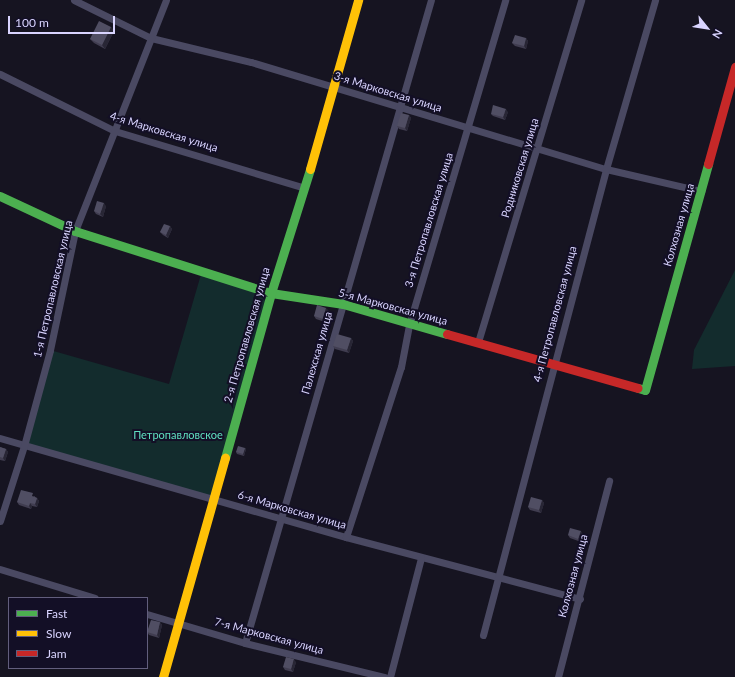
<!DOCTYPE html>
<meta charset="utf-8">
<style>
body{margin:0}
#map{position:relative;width:735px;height:677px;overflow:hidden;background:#161421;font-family:Lato,sans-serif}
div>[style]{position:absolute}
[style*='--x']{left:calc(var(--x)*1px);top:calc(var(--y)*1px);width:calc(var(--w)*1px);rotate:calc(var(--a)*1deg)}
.green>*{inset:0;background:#132c2d}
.street>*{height:7px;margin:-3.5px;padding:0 3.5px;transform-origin:3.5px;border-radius:3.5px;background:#4a4962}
.fast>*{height:9px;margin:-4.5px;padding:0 4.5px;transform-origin:4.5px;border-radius:4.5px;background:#4caf50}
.slow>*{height:9px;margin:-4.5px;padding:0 4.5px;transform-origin:4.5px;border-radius:4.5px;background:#ffc107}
.jam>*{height:9px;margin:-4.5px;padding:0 4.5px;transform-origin:4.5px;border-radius:4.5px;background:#c62828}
.wall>*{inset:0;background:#403d50}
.shaded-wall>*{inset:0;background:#282635}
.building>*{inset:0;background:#504e63}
span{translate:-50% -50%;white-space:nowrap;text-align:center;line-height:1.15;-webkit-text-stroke:4px #130f26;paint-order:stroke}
.street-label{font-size:11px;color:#d9d4ff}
.park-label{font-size:11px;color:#5fe0c0}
.legend{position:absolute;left:8px;top:597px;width:140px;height:72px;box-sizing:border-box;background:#130f26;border:1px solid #625e7d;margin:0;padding:5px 7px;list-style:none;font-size:12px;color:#d9d4ff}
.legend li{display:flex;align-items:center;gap:8px;height:20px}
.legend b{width:20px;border:1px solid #625e7d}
.north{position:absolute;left:687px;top:8px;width:40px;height:40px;-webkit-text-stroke:3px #130f26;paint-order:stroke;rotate:120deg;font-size:11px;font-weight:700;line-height:16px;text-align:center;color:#d9d4ff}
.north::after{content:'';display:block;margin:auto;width:14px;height:18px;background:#d9d4ff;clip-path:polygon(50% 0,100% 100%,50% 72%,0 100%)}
.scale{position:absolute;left:8px;top:16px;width:107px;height:18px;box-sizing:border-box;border:2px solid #d9d4ff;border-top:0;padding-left:5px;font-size:12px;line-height:14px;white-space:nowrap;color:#d9d4ff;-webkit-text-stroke:3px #130f26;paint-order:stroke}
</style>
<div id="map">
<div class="green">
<div style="clip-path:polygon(735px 270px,735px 366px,692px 369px,694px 350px)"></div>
<div style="clip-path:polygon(202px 271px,271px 293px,214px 499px,24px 446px,50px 350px,169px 384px)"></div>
</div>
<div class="street">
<div style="--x:74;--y:0;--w:86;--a:26.3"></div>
<div style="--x:151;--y:38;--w:103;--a:13.5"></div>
<div style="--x:251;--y:62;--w:371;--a:16.8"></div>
<div style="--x:606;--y:169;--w:98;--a:13"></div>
<div style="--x:0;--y:74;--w:128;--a:26.4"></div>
<div style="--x:115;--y:131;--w:198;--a:16.7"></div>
<div style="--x:478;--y:342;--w:357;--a:-73.2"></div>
<div style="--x:0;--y:438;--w:360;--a:16"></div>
<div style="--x:346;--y:537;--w:242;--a:14.8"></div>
<div style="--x:0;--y:521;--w:79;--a:-72.3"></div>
<div style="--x:24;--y:446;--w:99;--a:-74.8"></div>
<div style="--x:50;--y:350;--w:122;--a:-78.1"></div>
<div style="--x:75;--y:231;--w:248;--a:-68.5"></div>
<div style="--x:346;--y:537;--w:179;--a:-72.1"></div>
<div style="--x:401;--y:367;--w:43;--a:-79.2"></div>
<div style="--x:409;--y:325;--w:339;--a:-73.5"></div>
<div style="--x:0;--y:569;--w:99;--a:17"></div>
<div style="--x:147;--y:614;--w:102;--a:16.5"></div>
<div style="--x:245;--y:643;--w:144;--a:13.7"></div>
<div style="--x:483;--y:635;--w:482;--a:-75.2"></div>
<div style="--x:606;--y:169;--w:176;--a:-73.8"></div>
<div style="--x:245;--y:643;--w:669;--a:-73.87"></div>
<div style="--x:390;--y:677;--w:123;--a:-75.4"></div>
<div style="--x:558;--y:677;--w:203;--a:-75.4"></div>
</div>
<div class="fast">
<div style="--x:0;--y:196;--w:83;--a:25"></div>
<div style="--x:75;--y:231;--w:206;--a:17.6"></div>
<div style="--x:271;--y:293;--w:73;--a:8.7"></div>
<div style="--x:343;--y:304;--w:108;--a:16.1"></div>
<div style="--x:638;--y:388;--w:7;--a:16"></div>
<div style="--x:645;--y:390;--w:235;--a:-74.4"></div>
<div style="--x:225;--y:458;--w:171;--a:-74.4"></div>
<div style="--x:271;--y:293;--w:130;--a:-72.5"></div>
</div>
<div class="slow">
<div style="--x:310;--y:169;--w:176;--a:-74.1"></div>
<div style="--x:163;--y:677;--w:228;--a:-74.2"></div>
</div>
<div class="jam">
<div style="--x:708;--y:164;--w:101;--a:-74.4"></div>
<div style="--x:447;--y:334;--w:198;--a:15.8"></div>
</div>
<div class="wall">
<div style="clip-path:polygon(111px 27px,114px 31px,105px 49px,94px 43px,90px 39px)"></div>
<div style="clip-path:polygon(526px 38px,528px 41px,526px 49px,515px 46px,512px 43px)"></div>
<div style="clip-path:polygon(508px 112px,505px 120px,493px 116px,491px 114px)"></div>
<div style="clip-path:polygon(409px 115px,411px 118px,407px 131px,399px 129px,397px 126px)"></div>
<div style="clip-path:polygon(106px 206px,103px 217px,96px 214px,94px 211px)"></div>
<div style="clip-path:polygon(170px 226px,172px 229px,168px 238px,163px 235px,160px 232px)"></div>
<div style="clip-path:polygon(329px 311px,325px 322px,316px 319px,314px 316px)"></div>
<div style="clip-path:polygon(351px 338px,353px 341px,349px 353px,335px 349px,333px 346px)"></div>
<div style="clip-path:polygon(0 447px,6px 449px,8px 452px,5px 461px,0 460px)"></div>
<div style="clip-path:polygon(245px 448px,246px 449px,244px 456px,237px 454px,236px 452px)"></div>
<div style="clip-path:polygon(35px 496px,35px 497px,37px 498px,39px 501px,37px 507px,32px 506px,31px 509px,19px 505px,17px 502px)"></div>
<div style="clip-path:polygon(542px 500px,544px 503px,541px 513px,530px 510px,528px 507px)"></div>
<div style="clip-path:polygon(583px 534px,581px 542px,570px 538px,568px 535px)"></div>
<div style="clip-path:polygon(160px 622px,162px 625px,159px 638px,149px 635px,147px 632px)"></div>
<div style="clip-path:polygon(296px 662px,293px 672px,285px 670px,283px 667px)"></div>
</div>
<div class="shaded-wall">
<div style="clip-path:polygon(111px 27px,114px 31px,105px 49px,102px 45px)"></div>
<div style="clip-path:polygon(526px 38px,528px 41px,526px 49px,524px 46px)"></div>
<div style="clip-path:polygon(506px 109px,508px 112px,505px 120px,503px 117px)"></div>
<div style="clip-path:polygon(409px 115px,411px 118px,407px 131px,405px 128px)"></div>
<div style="clip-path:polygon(104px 203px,106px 206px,103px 217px,100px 214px)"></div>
<div style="clip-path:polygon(170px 226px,172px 229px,168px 238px,166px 235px)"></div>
<div style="clip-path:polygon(326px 308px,329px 311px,325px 322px,323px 319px)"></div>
<div style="clip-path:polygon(351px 338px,353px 341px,349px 353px,347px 350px)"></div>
<div style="clip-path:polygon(245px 448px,246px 449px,244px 456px,243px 454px)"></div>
<div style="clip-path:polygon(6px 449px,8px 452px,5px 461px,3px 458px)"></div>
<div style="clip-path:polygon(37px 498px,39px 501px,37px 507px,35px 504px)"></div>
<div style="clip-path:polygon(542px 500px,544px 503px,541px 513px,539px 510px)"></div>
<div style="clip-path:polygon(30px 503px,32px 506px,31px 509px,29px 506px)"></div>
<div style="clip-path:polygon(581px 531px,583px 534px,581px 542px,578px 539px)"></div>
<div style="clip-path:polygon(160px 622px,162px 625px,159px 638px,157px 635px)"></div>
<div style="clip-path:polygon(294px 659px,296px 662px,293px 672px,291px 669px)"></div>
</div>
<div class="building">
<div style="clip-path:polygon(99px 21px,111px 27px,102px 45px,90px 39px)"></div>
<div style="clip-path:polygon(515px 35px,526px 38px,524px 46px,512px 43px)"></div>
<div style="clip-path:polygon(493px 105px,506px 109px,503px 117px,491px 114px)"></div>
<div style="clip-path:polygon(401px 113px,409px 115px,405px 128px,397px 126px)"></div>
<div style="clip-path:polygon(97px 201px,104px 203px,100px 214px,94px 211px)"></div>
<div style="clip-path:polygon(164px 224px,170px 226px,166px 235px,160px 232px)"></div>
<div style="clip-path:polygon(317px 305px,326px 308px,323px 319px,314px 316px)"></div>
<div style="clip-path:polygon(337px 334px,351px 338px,347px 350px,333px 346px)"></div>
<div style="clip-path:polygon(238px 446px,245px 448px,243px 454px,236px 452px)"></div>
<div style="clip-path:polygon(0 447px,6px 449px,3px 458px,0 457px)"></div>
<div style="clip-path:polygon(21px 490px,33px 493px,32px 496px,37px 498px,35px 504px,30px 503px,29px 506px,17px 502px)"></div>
<div style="clip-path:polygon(531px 497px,542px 500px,539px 510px,528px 507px)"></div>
<div style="clip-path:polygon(570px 528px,581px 531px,578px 539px,568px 535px)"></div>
<div style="clip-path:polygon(151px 620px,160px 622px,157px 635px,147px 632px)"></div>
<div style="clip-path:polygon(286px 657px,294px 659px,291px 669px,283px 667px)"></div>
</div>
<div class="street-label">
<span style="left:388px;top:92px;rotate:17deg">3-я Марковская улица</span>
<span style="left:164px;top:132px;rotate:17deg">4-я Марковская улица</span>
<span style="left:520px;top:168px;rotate:-73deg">Родниковская улица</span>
<span style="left:429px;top:220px;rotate:-73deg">3-я Петропавловская улица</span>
<span style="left:679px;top:225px;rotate:-74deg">Колхозная улица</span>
<span style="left:53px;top:289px;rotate:-77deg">1-я Петропавловская улица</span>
<span style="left:393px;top:307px;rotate:15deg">5-я Марковская улица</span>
<span style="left:555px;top:314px;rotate:-75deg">4-я Петропавловская улица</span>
<span style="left:247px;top:335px;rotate:-74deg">2-я Петропавловская улица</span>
<span style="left:317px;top:353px;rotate:-74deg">Палехская улица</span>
<span style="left:292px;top:510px;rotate:16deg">6-я Марковская улица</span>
<span style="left:573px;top:576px;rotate:-75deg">Колхозная улица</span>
<span style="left:269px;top:636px;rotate:15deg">7-я Марковская улица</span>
</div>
<div class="park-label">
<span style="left:178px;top:435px">Петропавловское</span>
</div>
<ul class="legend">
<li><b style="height:5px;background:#4caf50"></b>Fast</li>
<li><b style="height:5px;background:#ffc107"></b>Slow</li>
<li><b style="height:5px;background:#c62828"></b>Jam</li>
</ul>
<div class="north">N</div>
<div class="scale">100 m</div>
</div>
